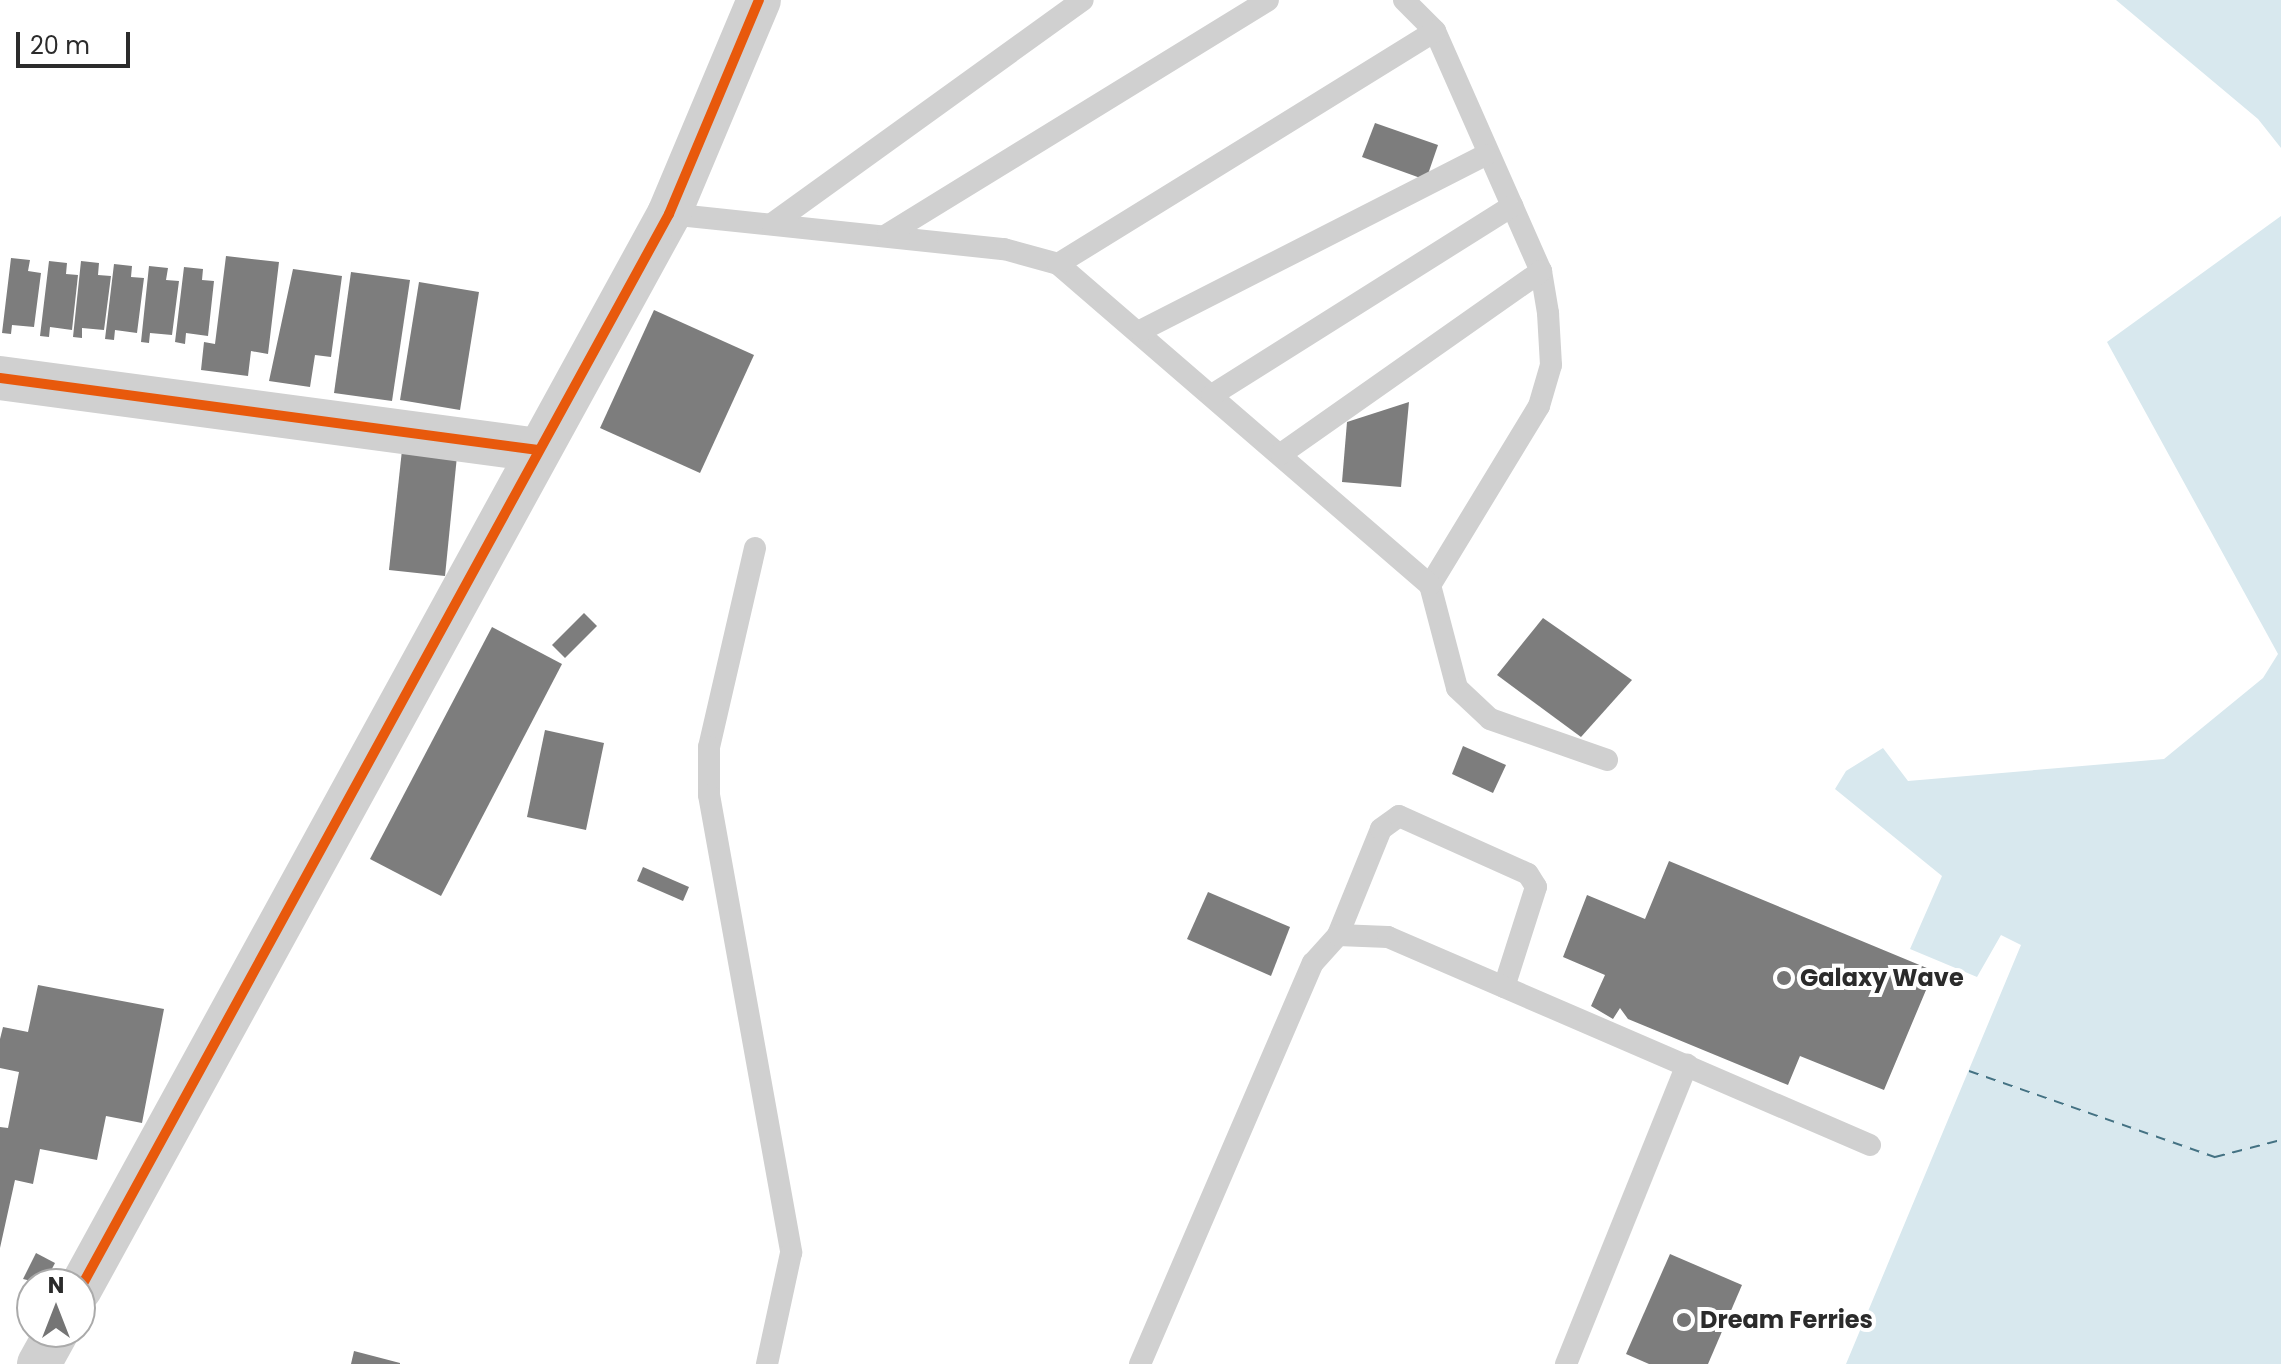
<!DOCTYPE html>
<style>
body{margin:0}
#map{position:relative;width:2281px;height:1364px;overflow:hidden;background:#fff;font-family:Poppins,sans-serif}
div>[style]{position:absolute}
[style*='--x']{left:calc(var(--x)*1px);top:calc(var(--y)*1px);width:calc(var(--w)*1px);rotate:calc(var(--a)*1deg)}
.water>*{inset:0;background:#d8e8ee}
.ferry>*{height:2px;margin-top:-1px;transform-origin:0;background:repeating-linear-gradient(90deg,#447283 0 10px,transparent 0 18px)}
.building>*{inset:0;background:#7d7d7d}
.lane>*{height:22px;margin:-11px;padding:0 11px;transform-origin:11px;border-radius:11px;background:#d0d0d0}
.street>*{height:44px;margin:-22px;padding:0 22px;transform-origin:22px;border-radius:22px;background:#d0d0d0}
.cycleway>*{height:10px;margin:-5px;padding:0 5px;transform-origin:5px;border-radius:5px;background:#e8590c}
.dots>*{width:22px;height:22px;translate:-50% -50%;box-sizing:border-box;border:4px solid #fff;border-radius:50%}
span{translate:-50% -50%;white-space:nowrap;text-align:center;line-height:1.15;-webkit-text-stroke:8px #fff;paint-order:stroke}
.poi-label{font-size:24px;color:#2b2b2b;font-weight:700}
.left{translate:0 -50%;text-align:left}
.north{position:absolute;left:16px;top:1268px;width:80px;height:80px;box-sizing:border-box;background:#fff;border:2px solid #aaa;border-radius:50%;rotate:0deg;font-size:22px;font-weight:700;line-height:32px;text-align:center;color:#2b2b2b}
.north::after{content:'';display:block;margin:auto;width:28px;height:36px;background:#757575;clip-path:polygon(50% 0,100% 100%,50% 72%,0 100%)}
.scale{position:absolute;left:16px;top:32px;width:114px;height:36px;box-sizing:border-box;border:4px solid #2b2b2b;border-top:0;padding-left:10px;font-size:24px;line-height:28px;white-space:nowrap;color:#2b2b2b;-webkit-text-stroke:6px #fff;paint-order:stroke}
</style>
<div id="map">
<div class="water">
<div style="clip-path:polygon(2116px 0,2281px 0,2281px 148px,2258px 119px)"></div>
<div style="clip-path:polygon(2281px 216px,2281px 1364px,1846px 1364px,2021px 945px,2001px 935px,1977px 977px,1910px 949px,1942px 876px,1835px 789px,1846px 771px,1883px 748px,1908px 781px,2164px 759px,2263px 678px,2278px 654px,2107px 342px)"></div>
</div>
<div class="ferry">
<div style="--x:1969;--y:1071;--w:261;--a:19.3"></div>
<div style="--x:2215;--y:1157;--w:68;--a:-14.4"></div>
</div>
<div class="building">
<div style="clip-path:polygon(1375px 123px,1438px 145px,1426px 180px,1362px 157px)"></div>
<div style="clip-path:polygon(226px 256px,279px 262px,268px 354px,251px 351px,248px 376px,201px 370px,204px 342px,215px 344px)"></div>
<div style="clip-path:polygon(11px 258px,30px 260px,28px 271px,41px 273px,34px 327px,12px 325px,11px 334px,2px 333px)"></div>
<div style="clip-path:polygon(49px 261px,67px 263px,66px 274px,78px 275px,72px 330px,50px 327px,49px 337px,40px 336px)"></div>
<div style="clip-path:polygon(81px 261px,99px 263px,98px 275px,111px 276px,104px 330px,82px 328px,82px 338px,73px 337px)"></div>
<div style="clip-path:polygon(114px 264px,132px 266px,131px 277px,144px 278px,137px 333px,115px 330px,114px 340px,105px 339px)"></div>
<div style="clip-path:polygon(149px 266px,168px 268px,166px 280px,179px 281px,172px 335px,150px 333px,149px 343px,141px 342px)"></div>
<div style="clip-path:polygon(184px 267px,203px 269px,202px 280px,214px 281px,208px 336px,186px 333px,185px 344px,175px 342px)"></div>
<div style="clip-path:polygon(293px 269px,342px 276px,331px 357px,315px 355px,310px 387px,269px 381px)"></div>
<div style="clip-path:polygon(351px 272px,410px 280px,392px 401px,334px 393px)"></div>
<div style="clip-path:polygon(419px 282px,479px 292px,460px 410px,400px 400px)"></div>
<div style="clip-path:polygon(654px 310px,754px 355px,700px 473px,600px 428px)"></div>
<div style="clip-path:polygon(1409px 402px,1401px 487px,1342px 482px,1347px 422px)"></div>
<div style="clip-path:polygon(402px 450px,457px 456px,445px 576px,389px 570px)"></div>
<div style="clip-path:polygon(584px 613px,597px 626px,565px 658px,552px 645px)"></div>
<div style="clip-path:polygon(1543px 618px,1632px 680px,1581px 737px,1497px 675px)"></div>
<div style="clip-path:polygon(492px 627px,562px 664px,441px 896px,370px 859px)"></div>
<div style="clip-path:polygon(545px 730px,604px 743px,586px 830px,527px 817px)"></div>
<div style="clip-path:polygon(1463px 746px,1506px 765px,1493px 793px,1452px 774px)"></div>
<div style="clip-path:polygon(1669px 861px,1934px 971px,1884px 1090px,1800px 1056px,1788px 1085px,1628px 1019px,1620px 1008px,1613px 1019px,1591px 1006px,1605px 975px,1563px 957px,1587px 895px,1645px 919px)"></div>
<div style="clip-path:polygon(643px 867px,689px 887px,683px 901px,637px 881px)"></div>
<div style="clip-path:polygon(1208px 892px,1290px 927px,1271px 976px,1187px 939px)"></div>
<div style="clip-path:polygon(38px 985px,164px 1009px,142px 1123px,106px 1116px,97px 1160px,40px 1149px,33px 1184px,15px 1180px,0 1248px,0 1127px,8px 1128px,19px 1072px,0 1068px,0 1039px,3px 1027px,28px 1032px)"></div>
<div style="clip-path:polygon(36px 1253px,55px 1263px,44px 1284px,23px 1279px)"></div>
<div style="clip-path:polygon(1670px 1254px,1742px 1285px,1708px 1364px,1649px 1364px,1626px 1354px)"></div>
<div style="clip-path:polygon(354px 1351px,400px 1363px,400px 1364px,351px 1364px)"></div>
</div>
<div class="lane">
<div style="--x:1404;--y:0;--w:44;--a:45"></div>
<div style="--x:1435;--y:31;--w:262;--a:66.2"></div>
<div style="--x:1541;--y:271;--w:43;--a:80.5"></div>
<div style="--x:1548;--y:313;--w:52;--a:86.7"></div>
<div style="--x:1551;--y:365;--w:43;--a:106.3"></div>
<div style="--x:1539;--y:406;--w:210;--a:121.3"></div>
<div style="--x:1430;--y:585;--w:106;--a:75.3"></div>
<div style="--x:1457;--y:688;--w:45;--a:43.2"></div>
<div style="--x:1490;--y:719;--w:124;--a:19.3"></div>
<div style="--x:669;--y:214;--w:337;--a:6"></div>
<div style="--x:1004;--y:249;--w:56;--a:15.5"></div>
<div style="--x:1058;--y:264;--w:491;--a:40.8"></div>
<div style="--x:772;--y:224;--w:383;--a:-35.8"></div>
<div style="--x:888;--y:234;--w:446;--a:-31.6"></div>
<div style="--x:1058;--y:264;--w:443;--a:-31.7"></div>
<div style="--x:1140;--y:331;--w:387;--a:-27"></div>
<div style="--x:1212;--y:395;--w:355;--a:-32.2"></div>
<div style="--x:1281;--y:454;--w:318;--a:-35.1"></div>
<div style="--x:755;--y:548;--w:204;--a:103"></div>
<div style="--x:709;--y:747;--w:48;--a:90"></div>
<div style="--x:709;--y:795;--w:465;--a:79.8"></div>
<div style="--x:791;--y:1253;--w:114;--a:102.2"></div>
<div style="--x:1338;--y:935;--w:114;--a:-67.9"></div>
<div style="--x:1381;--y:829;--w:22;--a:-36"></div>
<div style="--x:1399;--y:816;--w:141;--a:24.2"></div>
<div style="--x:1528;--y:874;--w:15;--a:58"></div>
<div style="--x:1536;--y:887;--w:105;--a:107.7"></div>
<div style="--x:1140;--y:1364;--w:437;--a:-66.7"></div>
<div style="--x:1313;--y:963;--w:38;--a:-48"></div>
<div style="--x:1338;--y:935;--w:50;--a:2.3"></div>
<div style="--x:1388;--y:937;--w:525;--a:23.34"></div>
<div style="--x:1566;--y:1364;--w:323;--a:-68"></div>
</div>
<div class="street">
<div style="--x:0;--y:378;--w:543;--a:7.62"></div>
<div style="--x:80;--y:1289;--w:1226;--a:-61.28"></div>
<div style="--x:669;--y:214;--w:232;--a:-67.2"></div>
<div style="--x:39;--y:1364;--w:37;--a:-61"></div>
</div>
<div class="cycleway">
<div style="--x:0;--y:378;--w:543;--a:7.62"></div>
<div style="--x:80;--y:1289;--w:1226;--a:-61.28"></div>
<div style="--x:669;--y:214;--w:232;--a:-67.2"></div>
</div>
<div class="dots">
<div style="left:1784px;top:978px;background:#757575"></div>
<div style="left:1684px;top:1320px;background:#757575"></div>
</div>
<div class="poi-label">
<span class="left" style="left:1800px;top:978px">Galaxy Wave</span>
<span class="left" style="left:1700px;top:1320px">Dream Ferries</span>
</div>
<div class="north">N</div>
<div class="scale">20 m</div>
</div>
